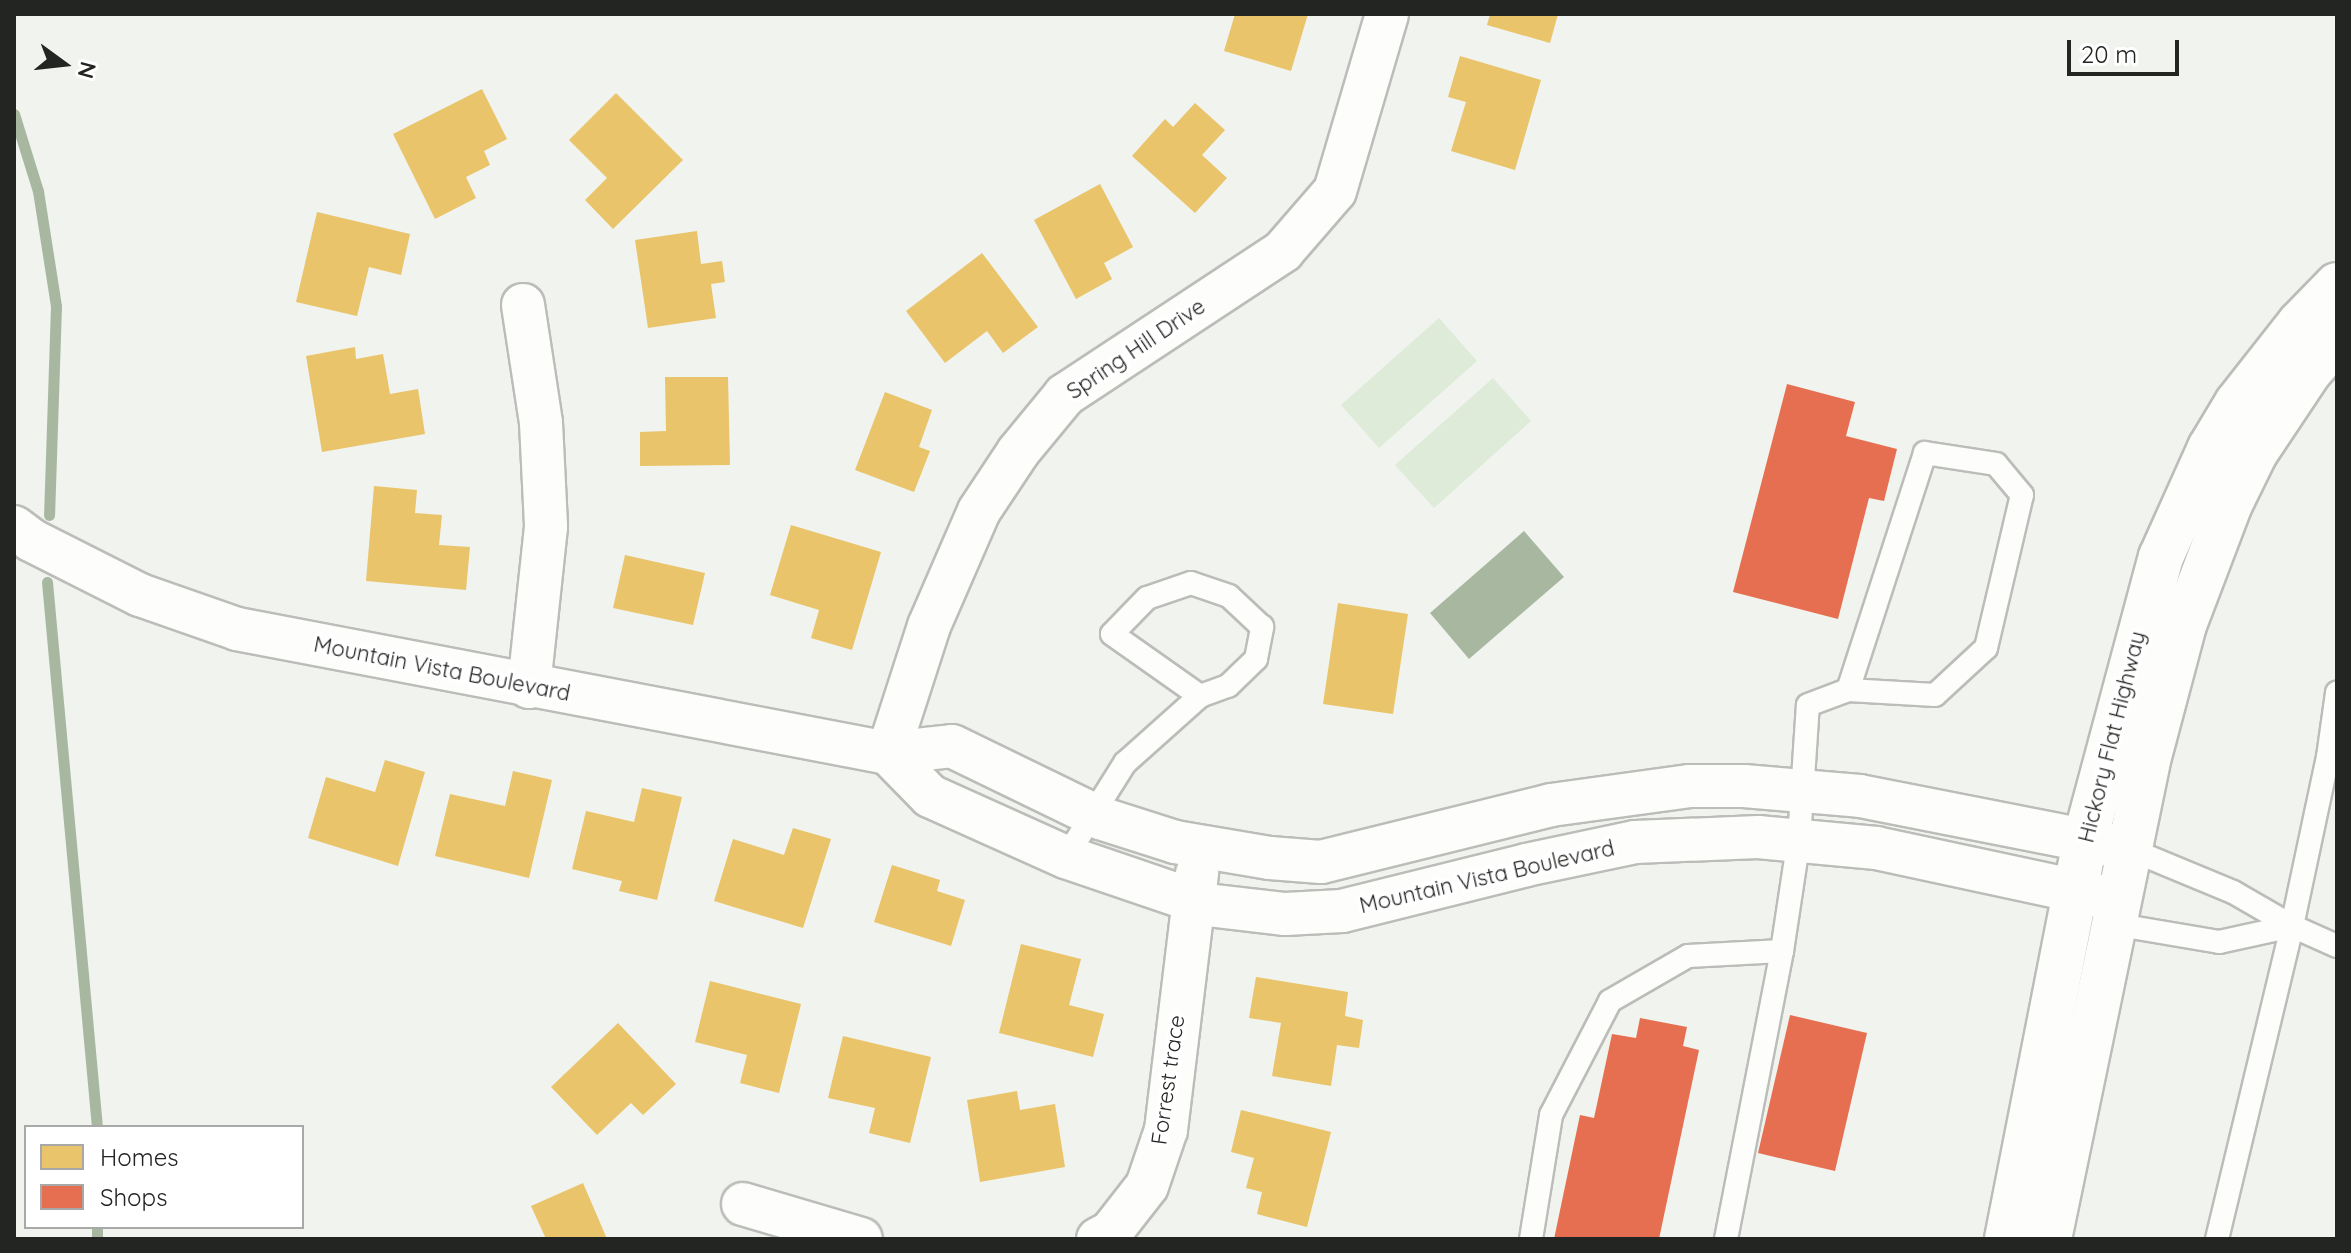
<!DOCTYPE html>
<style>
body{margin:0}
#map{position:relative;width:2351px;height:1253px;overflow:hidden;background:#f0f3ee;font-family:Quicksand,sans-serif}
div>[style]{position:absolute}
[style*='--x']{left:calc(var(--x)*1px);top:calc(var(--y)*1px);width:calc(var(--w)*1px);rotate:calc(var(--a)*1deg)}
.green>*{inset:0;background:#deebd9}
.water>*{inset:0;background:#a8b8a0}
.homes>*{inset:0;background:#e9c46a}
.shops>*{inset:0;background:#e76f51}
.stream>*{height:11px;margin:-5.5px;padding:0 5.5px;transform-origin:5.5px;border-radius:5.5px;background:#a8b8a0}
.roads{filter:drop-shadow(2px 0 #bbbdb9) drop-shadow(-2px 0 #bbbdb9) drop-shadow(0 2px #bbbdb9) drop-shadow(0 -2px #bbbdb9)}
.lane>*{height:22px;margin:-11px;padding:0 11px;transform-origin:11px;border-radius:11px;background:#fdfdfc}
.street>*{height:42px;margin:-21px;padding:0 21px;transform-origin:21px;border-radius:21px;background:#fdfdfc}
.primary>*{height:44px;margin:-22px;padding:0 22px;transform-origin:22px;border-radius:22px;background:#fdfdfc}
span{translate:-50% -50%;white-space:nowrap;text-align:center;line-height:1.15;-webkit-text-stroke:8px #fff;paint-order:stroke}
.street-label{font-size:22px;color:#232522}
.frame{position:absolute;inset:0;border:16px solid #232522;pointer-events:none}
.legend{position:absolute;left:24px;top:1125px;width:280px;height:104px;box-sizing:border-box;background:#fff;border:2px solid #a7a8a7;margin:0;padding:10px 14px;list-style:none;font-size:24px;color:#232522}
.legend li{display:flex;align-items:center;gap:16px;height:40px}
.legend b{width:40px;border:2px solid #a7a8a7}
.north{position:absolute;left:24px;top:24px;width:80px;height:80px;-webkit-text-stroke:6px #fff;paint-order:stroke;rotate:105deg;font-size:22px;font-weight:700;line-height:32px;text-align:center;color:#232522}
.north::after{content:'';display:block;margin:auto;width:28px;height:36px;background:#232522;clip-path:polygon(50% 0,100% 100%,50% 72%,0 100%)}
.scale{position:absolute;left:2067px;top:40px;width:112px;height:36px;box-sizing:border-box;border:4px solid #232522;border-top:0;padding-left:10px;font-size:24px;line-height:28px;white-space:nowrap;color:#232522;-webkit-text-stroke:6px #fff;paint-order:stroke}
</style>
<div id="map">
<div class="green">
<div style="clip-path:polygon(1439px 318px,1477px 361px,1379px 448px,1341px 405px)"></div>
<div style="clip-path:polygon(1493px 378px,1531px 421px,1434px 508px,1395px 465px)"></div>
</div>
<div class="water">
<div style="clip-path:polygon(1524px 531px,1564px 577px,1469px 659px,1430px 613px)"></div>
</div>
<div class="homes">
<div style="clip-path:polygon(1235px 14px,1308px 14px,1291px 71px,1224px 51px)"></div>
<div style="clip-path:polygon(1490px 14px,1558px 14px,1550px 43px,1487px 25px)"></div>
<div style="clip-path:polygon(1460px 56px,1541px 80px,1515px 170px,1451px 151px,1466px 102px,1448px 97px)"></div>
<div style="clip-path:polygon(482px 89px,507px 139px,484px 151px,490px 165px,466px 177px,476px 198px,435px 219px,393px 134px)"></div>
<div style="clip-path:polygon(616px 93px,683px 160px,613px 229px,585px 200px,607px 178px,569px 140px)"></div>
<div style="clip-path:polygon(1195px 103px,1225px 130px,1202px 155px,1227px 178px,1195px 213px,1132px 156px,1165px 119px,1173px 127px)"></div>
<div style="clip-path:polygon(1100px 184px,1133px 247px,1104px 263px,1112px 279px,1076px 299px,1034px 220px)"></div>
<div style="clip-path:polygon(317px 212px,410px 234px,401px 275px,369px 267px,357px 316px,296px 302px)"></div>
<div style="clip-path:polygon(697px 231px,701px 264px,722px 261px,725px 282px,711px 284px,716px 318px,648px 328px,635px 240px)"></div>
<div style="clip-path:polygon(982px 253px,1038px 327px,1003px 353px,987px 331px,945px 363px,906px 311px)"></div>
<div style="clip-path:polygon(355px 347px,356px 359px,383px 354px,390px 394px,418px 389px,425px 434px,322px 452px,306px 356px)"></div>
<div style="clip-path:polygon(665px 377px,728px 377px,730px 465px,640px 466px,640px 432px,666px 431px)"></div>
<div style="clip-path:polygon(885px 392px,932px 410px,919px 447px,930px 451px,914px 492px,855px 470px)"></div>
<div style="clip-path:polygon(374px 486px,417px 490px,415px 513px,442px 515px,439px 545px,470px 547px,466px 590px,366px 581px)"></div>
<div style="clip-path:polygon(791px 525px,881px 552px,852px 650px,811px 638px,819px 610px,770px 595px)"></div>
<div style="clip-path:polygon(625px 555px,705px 573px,693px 625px,613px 608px)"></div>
<div style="clip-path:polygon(1338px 603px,1408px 614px,1393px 714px,1323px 704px)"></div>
<div style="clip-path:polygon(385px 760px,425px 772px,398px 866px,308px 838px,326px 777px,375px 792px)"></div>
<div style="clip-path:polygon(513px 771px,552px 780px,529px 878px,435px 856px,450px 794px,505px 806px)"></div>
<div style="clip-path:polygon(642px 788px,682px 797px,657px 900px,619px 891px,622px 881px,572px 869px,586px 811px,634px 822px)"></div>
<div style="clip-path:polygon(793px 828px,831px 839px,803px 928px,714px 901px,733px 839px,784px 855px)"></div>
<div style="clip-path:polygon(892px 865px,940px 880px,937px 891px,965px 900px,951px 946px,874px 922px)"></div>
<div style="clip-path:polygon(1021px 944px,1081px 959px,1069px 1005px,1104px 1014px,1093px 1057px,999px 1033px)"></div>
<div style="clip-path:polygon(1256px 977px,1348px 992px,1345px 1016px,1363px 1020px,1359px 1048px,1337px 1045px,1331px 1086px,1272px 1076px,1281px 1023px,1249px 1018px)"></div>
<div style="clip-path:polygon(710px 981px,801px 1004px,779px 1093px,740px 1083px,747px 1055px,695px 1042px)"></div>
<div style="clip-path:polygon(618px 1023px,676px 1084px,643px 1115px,631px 1103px,597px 1135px,551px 1087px)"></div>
<div style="clip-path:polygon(843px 1036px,931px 1057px,910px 1143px,869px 1133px,875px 1108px,828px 1098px)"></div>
<div style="clip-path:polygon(1017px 1091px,1020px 1110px,1055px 1104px,1065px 1167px,980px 1182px,967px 1100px)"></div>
<div style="clip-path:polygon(1241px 1110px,1331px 1132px,1307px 1227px,1257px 1214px,1262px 1192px,1246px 1188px,1254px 1158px,1231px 1152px)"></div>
<div style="clip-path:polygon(583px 1183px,607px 1239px,546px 1239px,531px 1206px)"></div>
</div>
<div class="shops">
<div style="clip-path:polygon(1787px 384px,1855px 402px,1846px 436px,1897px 449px,1884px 501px,1869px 498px,1838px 619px,1733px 592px)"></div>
<div style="clip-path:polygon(1790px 1015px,1867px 1033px,1835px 1171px,1758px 1153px)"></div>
<div style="clip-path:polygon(1640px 1018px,1687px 1027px,1683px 1046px,1699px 1050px,1659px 1239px,1554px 1239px,1580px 1115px,1594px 1118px,1612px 1034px,1636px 1038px)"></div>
</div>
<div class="stream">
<div style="--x:14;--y:114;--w:81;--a:72.7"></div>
<div style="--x:38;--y:191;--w:116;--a:81.1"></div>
<div style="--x:56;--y:306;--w:209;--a:91.9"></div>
<div style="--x:47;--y:582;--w:547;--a:84.76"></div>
<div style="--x:97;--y:1239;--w:12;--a:-90"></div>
</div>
<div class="roads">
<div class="lane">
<div style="--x:1066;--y:857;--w:111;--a:-57.9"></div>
<div style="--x:1125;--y:763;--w:101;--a:-41.8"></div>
<div style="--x:1200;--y:696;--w:30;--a:-20"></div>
<div style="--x:1228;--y:686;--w:39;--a:-44"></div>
<div style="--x:1256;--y:659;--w:33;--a:-79"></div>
<div style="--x:1262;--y:627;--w:45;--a:-136.8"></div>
<div style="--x:1229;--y:596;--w:40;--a:-161.1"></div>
<div style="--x:1191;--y:583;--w:46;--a:161.2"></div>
<div style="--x:1147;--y:598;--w:50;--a:134.2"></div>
<div style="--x:1112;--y:634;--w:108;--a:35.2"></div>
<div style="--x:2113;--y:924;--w:108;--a:9.6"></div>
<div style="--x:2219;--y:942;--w:75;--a:-12.4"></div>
<div style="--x:2292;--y:926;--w:68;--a:-150"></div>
<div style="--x:2233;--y:892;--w:113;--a:-157.5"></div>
<div style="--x:2292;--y:926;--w:49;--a:24"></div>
<div style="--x:1531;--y:1239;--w:126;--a:-80.8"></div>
<div style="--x:1551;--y:1115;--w:128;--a:-62.6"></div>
<div style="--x:1610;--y:1001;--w:90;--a:-30"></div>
<div style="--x:1688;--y:956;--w:94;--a:-3"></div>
<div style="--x:1782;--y:951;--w:113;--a:-81.4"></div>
<div style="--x:1799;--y:839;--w:134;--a:-86.2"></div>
<div style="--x:1808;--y:705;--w:43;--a:-20.6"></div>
<div style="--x:1848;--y:690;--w:87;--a:3.3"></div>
<div style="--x:1935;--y:695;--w:69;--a:-42.7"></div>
<div style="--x:1986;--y:648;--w:157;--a:-76.8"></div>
<div style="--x:2022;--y:495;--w:40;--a:-130"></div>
<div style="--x:1996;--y:464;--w:72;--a:-171.2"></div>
<div style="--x:1925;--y:453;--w:249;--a:108"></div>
<div style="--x:1726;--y:1239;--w:293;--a:-79"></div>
<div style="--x:2217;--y:1239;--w:322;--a:-76.5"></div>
<div style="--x:2292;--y:926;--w:173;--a:-78"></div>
<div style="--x:2328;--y:757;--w:65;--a:-82"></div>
</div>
<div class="street">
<div style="--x:523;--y:305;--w:119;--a:81.3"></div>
<div style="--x:541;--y:423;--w:104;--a:87.2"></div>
<div style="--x:546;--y:527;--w:161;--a:96.1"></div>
<div style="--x:14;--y:527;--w:21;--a:37"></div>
<div style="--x:31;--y:540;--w:122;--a:26.8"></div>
<div style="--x:140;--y:595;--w:103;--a:19.3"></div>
<div style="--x:237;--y:629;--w:663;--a:10.78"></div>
<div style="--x:888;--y:753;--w:64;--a:-6.2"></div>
<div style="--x:952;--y:746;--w:165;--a:25.9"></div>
<div style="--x:1100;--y:818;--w:79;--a:17.7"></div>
<div style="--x:1175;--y:842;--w:96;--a:9.6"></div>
<div style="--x:1270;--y:858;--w:51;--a:4.5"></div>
<div style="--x:1321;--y:862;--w:237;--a:-13.9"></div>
<div style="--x:1551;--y:805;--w:139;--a:-7.8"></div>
<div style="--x:1689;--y:786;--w:55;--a:0"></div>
<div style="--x:1744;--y:786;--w:116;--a:4.9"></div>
<div style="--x:1860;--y:796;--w:265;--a:11.1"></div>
<div style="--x:888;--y:753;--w:60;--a:45.7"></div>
<div style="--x:930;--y:796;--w:149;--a:24.2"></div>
<div style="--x:1066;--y:857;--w:149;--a:18.8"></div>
<div style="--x:1207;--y:905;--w:79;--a:6.6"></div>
<div style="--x:1285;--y:914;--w:57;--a:-3"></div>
<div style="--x:1342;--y:911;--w:190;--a:-14"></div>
<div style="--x:1526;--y:865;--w:111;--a:-11.9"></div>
<div style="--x:1635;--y:842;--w:123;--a:-2.3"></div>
<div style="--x:1758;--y:837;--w:119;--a:5.3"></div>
<div style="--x:1876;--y:848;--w:239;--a:12.1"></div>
<div style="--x:888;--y:753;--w:133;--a:-72.1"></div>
<div style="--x:929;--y:626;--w:125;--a:-66.5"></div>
<div style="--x:979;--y:511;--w:71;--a:-56.5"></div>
<div style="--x:1018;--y:452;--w:74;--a:-50.5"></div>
<div style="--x:1065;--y:395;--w:261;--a:-33.4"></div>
<div style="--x:1283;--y:251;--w:79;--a:-49.1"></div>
<div style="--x:1335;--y:191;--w:184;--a:-73.6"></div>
<div style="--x:743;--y:1204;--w:123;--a:16.5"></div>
<div style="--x:1098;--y:1239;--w:15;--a:-28"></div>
<div style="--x:1111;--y:1232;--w:58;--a:-52"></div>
<div style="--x:1147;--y:1186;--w:59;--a:-71.3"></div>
<div style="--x:1166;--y:1130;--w:259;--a:-83.1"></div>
</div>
<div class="primary">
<div style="--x:2007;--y:1239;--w:407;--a:-78.9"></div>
<div style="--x:2085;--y:840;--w:293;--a:-75"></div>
<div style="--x:2161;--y:557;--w:120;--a:-65.8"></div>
<div style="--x:2210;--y:448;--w:52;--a:-59"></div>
<div style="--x:2237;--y:403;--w:102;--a:-51.8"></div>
<div style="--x:2300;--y:323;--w:53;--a:-45.8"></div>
<div style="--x:2049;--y:1239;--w:485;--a:-78.3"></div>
<div style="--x:2147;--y:764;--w:144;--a:-75.1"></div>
<div style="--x:2184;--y:625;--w:129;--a:-69.2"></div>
<div style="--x:2230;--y:504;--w:57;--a:-63.9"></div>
<div style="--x:2255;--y:453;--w:97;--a:-56.3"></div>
<div style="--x:2309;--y:372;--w:43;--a:-48.8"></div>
</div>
</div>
<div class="street-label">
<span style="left:1136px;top:349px;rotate:-34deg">Spring Hill Drive</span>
<span style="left:442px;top:669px;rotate:11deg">Mountain Vista Boulevard</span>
<span style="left:2112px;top:737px;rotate:-76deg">Hickory Flat Highway</span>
<span style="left:1487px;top:877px;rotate:-13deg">Mountain Vista Boulevard</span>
<span style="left:1168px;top:1080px;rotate:-82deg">Forrest trace</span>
</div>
<div class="frame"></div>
<ul class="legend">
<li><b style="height:22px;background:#e9c46a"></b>Homes</li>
<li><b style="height:22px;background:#e76f51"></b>Shops</li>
</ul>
<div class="north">N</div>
<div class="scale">20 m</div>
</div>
